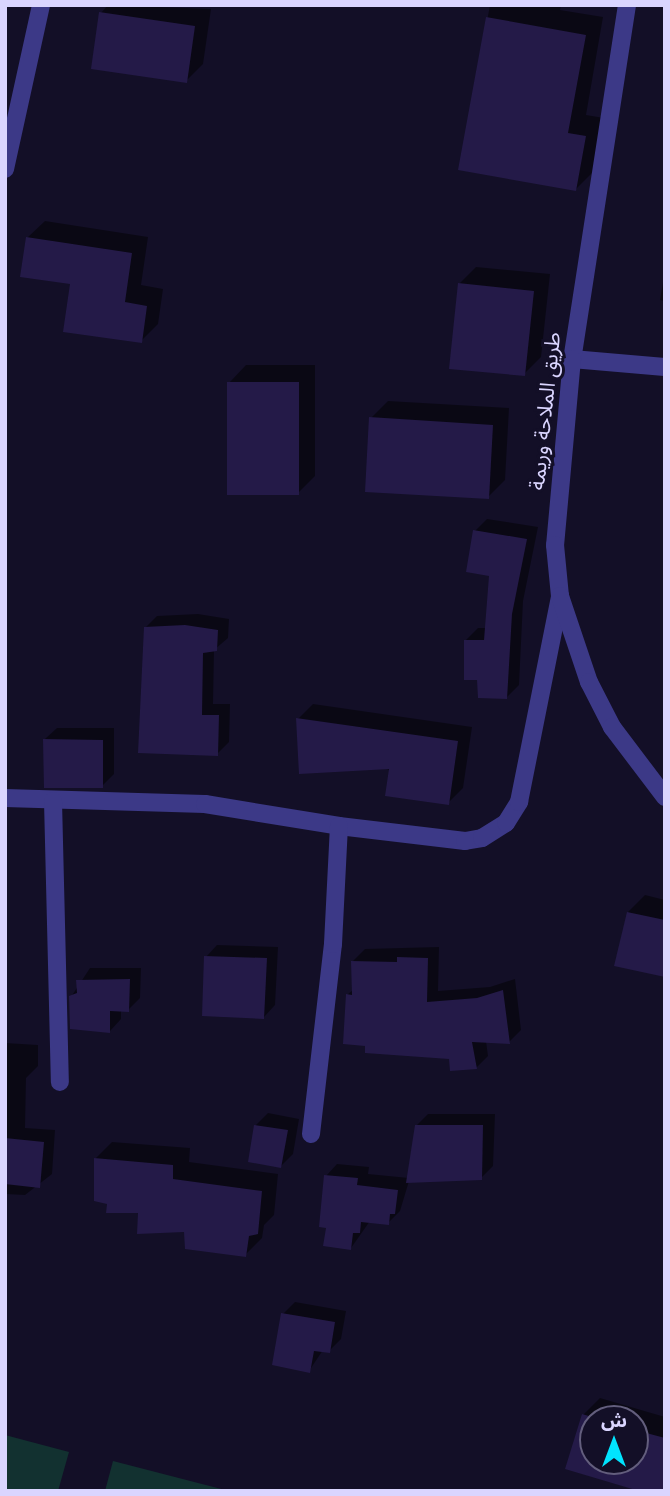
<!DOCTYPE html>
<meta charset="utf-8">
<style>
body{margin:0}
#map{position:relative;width:670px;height:1496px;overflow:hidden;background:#130f27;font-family:"Space Grotesk","Noto Sans Arabic",sans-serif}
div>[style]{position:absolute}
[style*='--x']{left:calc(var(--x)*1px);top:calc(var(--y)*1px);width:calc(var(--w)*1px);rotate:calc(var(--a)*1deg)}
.green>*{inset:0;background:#123130}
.shadow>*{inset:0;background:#0007}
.building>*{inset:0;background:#241a48}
.minor>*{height:18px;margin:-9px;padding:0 9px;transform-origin:9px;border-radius:9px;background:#3c3987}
.tertiary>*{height:18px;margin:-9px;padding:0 9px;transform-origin:9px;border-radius:9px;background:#3c3987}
span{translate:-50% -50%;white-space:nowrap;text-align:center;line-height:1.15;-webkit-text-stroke:6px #130f27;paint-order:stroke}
.street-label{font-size:21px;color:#dad5ff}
.frame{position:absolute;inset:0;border:7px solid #dad5ff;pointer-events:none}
.north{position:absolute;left:579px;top:1405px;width:70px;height:70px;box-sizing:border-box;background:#130f27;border:2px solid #635e7d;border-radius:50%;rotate:0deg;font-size:19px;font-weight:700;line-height:28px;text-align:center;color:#dad5ff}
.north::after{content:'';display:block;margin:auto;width:24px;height:32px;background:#01e4ff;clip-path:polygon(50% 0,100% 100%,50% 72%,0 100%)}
</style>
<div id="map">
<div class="green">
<div style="clip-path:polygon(5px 1435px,69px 1452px,58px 1491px,5px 1491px)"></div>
<div style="clip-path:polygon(113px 1461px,229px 1491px,105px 1491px)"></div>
</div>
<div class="shadow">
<div style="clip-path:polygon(108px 5px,211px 9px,203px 64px,186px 81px,101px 13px)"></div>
<div style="clip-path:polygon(490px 5px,561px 5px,560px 10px,603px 17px,586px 115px,604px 118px,594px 171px,576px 189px,460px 169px)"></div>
<div style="clip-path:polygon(45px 221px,148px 237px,141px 285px,163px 289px,158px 324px,141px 341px,27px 238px)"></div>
<div style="clip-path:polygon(476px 267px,550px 274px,541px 357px,524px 374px,459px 284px)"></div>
<div style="clip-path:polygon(665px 271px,665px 301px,660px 300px)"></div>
<div style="clip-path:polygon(246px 365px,315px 365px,315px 476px,298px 493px,229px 383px)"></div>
<div style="clip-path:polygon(388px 401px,509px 408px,505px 480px,488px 497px,371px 418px)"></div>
<div style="clip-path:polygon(487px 519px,538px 527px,523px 601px,519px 685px,507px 697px,479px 679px,466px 640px,478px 628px,487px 628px,491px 574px,475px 531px)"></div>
<div style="clip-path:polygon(198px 614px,229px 619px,228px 638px,214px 650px,213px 704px,230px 704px,229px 742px,217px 754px,145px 628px,157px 616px)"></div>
<div style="clip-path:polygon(313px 704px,472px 727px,463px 788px,448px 803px,298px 719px)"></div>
<div style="clip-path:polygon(57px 728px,114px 728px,114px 774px,102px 786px,45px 739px)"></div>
<div style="clip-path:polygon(645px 895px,665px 900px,665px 975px,628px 912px)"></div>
<div style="clip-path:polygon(217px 945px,278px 947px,275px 1005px,264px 1017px,206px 957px)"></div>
<div style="clip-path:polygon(439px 947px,438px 991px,490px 987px,515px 979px,521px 1030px,509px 1042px,486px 1041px,488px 1056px,477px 1067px,450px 1057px,367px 1044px,347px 995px,354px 989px,353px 961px,365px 949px)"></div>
<div style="clip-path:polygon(90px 968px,141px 968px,140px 998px,128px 1010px,121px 1010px,121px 1019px,110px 1031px,71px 997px)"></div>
<div style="clip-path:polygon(5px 1043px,38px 1045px,38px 1066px,26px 1078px,25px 1128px,55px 1130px,52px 1174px,25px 1195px,5px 1194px)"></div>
<div style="clip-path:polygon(268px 1113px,299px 1119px,293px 1154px,281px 1166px,256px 1125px)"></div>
<div style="clip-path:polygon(428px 1114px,495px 1114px,493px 1166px,481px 1178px,409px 1181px,400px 1211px,388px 1223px,370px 1221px,351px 1248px,328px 1226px,326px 1176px,337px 1164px,369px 1167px,368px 1174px,409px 1178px,416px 1126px)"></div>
<div style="clip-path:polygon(112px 1142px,190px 1148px,189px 1162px,278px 1174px,274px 1215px,264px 1225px,262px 1238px,245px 1255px,109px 1202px,95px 1159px)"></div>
<div style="clip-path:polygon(295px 1302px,346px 1311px,341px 1339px,329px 1351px,323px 1350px,309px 1371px,283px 1314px)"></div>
<div style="clip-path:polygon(evenodd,600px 1398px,665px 1417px,665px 1491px,567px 1468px,583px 1415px,600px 1398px,593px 1419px,635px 1419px,635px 1461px,593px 1461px,593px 1419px)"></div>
</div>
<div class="building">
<div style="clip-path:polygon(99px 12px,195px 26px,187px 83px,91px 69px)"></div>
<div style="clip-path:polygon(486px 17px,586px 35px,568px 133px,586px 136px,576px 191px,458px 170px)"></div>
<div style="clip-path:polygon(26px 237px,132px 253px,125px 302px,147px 306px,142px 343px,63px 332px,70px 284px,20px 277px)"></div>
<div style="clip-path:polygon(458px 283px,534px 291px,525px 376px,449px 369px)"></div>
<div style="clip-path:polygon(227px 382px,299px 382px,299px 495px,227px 495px)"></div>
<div style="clip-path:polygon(369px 417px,493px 425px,489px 499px,365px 492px)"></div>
<div style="clip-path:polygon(473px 530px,527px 539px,512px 614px,507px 699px,478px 698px,477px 680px,464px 680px,464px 640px,484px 640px,489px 576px,466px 572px)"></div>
<div style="clip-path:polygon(185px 625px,218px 630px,217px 651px,203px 653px,202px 715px,219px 715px,218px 756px,138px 753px,144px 627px)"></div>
<div style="clip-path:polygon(296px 718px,458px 741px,449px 805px,385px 796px,389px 769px,299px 774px)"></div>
<div style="clip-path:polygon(43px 739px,103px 740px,103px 788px,44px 788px)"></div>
<div style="clip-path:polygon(627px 912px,665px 920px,665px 977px,614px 966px)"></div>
<div style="clip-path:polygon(204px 956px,267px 958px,264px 1019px,202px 1016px)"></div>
<div style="clip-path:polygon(397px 957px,428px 958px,427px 1002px,477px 998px,503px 990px,510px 1044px,472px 1042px,477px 1069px,450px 1071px,449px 1059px,365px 1053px,365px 1046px,343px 1044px,346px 994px,352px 995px,351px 961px,397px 962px)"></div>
<div style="clip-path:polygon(130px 979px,129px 1012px,110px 1011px,110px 1033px,70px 1029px,69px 996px,77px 993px,76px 980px)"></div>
<div style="clip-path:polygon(254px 1125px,288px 1130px,281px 1168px,248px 1162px)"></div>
<div style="clip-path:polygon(415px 1125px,483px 1125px,482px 1180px,406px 1183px)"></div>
<div style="clip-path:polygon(5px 1138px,44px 1142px,40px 1188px,5px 1184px)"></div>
<div style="clip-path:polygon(94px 1158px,173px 1165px,173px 1179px,262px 1191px,258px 1234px,249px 1236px,246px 1257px,185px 1249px,184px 1232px,137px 1234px,138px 1213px,106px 1213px,107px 1204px,94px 1201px)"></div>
<div style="clip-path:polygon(324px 1175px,358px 1178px,357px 1185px,398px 1190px,395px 1214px,390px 1214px,389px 1225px,361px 1222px,360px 1233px,353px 1233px,351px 1250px,323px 1246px,326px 1228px,319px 1227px)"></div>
<div style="clip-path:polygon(281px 1313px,335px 1322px,330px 1353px,314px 1351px,310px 1373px,272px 1365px)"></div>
<div style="clip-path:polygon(582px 1414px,599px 1419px,593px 1419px,593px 1461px,635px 1461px,635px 1430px,665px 1438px,665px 1491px,639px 1491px,565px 1469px)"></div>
</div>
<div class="minor">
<div style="--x:5;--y:169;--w:168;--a:-77.6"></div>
<div style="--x:572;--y:359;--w:93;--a:4.9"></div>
<div style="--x:5;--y:798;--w:200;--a:1.7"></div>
<div style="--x:205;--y:804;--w:136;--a:9.3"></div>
<div style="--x:339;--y:826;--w:127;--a:6.8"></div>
<div style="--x:465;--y:841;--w:17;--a:-10"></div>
<div style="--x:482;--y:838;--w:28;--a:-32"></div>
<div style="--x:506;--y:823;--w:25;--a:-58"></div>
<div style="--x:519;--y:802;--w:210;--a:-78.7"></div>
<div style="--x:53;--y:801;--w:281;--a:88.6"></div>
<div style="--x:311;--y:1134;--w:191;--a:-83.4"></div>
<div style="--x:333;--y:944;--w:118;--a:-87.1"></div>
</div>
<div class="tertiary">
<div style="--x:627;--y:5;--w:358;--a:98.8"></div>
<div style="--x:572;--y:359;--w:187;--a:95.2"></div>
<div style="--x:555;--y:545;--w:51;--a:84.4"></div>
<div style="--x:560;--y:596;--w:91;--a:71.4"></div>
<div style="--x:589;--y:682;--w:51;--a:62.9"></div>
<div style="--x:612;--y:727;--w:88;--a:52.9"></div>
</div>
<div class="street-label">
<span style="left:545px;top:411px;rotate:-84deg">طريق الملاحة وريمة</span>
</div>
<div class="frame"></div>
<div class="north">ش</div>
</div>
